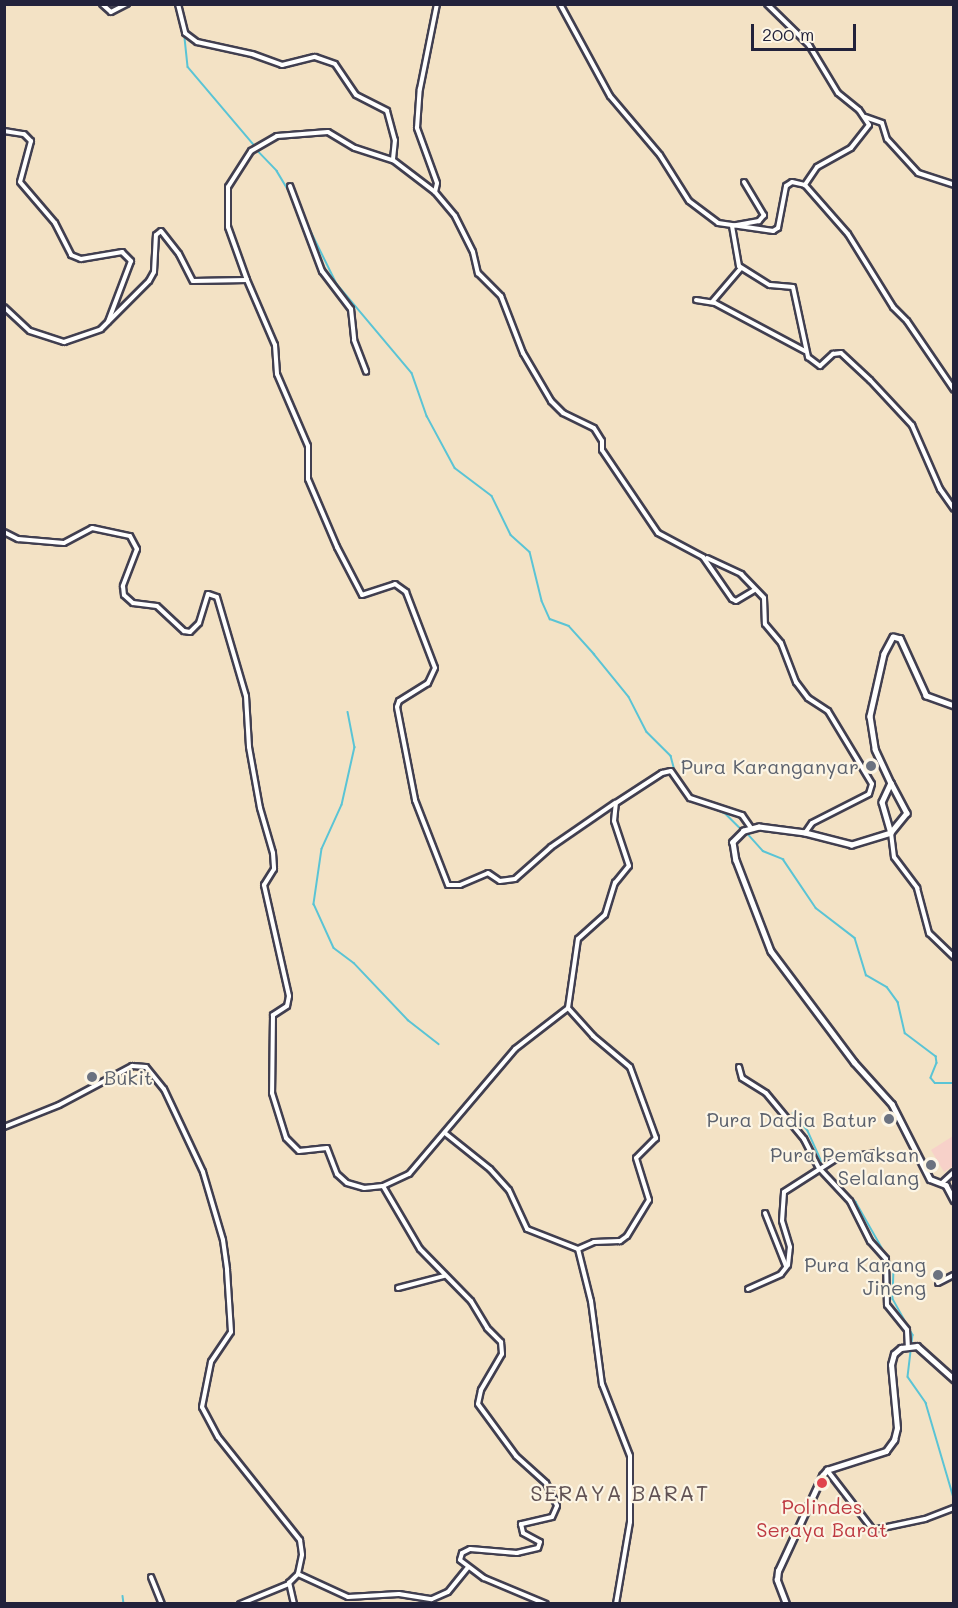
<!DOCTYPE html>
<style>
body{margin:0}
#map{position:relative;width:958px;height:1608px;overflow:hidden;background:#f3e2c5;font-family:Mali,sans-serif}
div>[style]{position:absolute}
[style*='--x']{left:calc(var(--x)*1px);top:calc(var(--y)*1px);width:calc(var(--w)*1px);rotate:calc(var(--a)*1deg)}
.built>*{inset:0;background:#f7d1c9}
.stream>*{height:1.5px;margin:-0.75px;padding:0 0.75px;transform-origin:0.75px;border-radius:0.75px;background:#5ac4d5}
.roads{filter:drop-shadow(2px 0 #413f50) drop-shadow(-2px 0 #413f50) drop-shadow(0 2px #413f50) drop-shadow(0 -2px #413f50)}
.minor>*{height:4px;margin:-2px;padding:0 2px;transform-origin:2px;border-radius:2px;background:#fff}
.tertiary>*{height:4.5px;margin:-2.25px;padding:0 2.25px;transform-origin:2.25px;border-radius:2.25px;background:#fff}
.dots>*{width:16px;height:16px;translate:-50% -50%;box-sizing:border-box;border:3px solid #fcf5e5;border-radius:50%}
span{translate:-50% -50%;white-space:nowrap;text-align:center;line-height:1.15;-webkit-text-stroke:4.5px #fcf5e5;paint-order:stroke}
.worship-label{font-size:20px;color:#5b616d}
.right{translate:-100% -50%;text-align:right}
.left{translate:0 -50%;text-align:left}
.health-label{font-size:20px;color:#be3a42}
.quarter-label{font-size:22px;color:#615254;letter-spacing:1.5px}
.frame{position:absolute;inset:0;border:6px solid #22223b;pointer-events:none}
.scale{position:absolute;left:751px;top:24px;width:105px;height:27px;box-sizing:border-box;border:3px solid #22223b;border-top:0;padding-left:8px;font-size:18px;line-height:21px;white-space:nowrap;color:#22223b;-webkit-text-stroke:4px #fcf5e5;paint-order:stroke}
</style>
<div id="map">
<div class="built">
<div style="clip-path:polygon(953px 1136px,953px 1166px,944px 1172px,931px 1150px)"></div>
</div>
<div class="stream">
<div style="--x:185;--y:38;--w:29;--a:84"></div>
<div style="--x:188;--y:67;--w:104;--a:49.7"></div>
<div style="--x:257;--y:150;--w:29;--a:46"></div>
<div style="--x:277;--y:171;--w:29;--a:59"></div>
<div style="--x:302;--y:213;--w:79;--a:63.8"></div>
<div style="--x:337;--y:284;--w:116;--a:49.9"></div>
<div style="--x:412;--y:373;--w:46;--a:70.8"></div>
<div style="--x:427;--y:416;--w:59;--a:61.7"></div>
<div style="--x:455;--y:468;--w:46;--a:37.1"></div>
<div style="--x:492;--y:496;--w:43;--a:64"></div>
<div style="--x:511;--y:535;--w:25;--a:42"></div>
<div style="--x:530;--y:552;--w:50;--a:76.2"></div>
<div style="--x:542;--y:601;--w:20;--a:66"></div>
<div style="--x:550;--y:619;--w:20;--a:20"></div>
<div style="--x:569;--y:626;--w:38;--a:48"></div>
<div style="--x:594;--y:654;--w:55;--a:50.9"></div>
<div style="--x:629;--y:697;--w:39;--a:63"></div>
<div style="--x:647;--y:732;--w:34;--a:45"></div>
<div style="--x:671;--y:756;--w:20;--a:75"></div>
<div style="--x:348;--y:712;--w:36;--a:79"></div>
<div style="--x:355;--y:747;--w:59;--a:102.6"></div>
<div style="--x:342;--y:805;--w:48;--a:114.4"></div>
<div style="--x:322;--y:849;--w:56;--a:98.3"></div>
<div style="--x:314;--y:904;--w:48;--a:65.6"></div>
<div style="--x:334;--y:948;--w:25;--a:37"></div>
<div style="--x:354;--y:963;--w:79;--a:46.5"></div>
<div style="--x:408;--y:1020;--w:39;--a:38"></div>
<div style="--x:688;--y:793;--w:11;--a:34"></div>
<div style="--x:706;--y:805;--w:22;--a:24"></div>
<div style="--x:726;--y:814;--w:24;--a:45"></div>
<div style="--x:747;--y:833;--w:24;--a:48"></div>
<div style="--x:763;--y:851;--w:22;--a:22"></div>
<div style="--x:783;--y:859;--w:59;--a:56"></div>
<div style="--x:816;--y:908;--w:49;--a:37.6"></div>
<div style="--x:855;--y:938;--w:39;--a:73"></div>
<div style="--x:866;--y:975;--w:24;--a:30"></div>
<div style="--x:887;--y:987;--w:19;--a:54"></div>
<div style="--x:898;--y:1002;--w:32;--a:77"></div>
<div style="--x:905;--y:1033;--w:39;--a:37"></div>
<div style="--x:936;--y:1056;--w:7;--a:82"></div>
<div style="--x:937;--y:1063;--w:16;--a:112"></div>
<div style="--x:931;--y:1078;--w:6;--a:51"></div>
<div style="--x:935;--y:1083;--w:19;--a:0"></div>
<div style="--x:793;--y:1113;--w:23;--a:50"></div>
<div style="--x:808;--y:1131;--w:44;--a:65.8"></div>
<div style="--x:826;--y:1171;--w:43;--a:45.9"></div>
<div style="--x:856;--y:1202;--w:77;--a:60.4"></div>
<div style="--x:894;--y:1269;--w:30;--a:92"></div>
<div style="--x:893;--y:1299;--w:41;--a:60.9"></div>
<div style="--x:913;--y:1335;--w:42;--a:96.8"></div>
<div style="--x:908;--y:1377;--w:32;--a:55"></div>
<div style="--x:926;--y:1403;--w:99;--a:73.6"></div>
<div style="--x:123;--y:1596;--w:8;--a:83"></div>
</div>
<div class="roads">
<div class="minor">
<div style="--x:102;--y:4;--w:12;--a:42"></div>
<div style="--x:111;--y:12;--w:18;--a:-27"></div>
<div style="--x:178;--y:4;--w:30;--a:76"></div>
<div style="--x:185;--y:33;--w:15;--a:37"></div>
<div style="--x:197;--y:42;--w:56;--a:12.3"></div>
<div style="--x:252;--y:54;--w:32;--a:20"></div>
<div style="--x:282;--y:65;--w:34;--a:-14"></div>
<div style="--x:315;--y:57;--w:21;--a:19"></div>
<div style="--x:335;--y:64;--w:37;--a:56"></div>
<div style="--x:356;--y:95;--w:35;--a:27"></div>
<div style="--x:387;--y:111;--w:30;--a:75"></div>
<div style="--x:395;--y:140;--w:20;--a:96"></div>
<div style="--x:560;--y:4;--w:105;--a:61.5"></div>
<div style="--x:610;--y:96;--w:77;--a:49.7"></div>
<div style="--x:660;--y:155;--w:54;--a:57.8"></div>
<div style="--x:689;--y:201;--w:36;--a:37"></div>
<div style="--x:718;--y:223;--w:56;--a:8.3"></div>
<div style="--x:773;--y:231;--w:6;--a:-31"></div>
<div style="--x:778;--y:228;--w:43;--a:-79.2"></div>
<div style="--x:786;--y:186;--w:7;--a:-34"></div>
<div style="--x:792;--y:182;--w:13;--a:13"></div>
<div style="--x:805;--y:185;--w:65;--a:48.7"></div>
<div style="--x:848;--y:234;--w:86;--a:58.3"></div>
<div style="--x:893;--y:307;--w:20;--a:45"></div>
<div style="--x:907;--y:321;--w:83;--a:55.7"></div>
<div style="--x:767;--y:4;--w:59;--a:44.3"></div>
<div style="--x:809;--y:45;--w:56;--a:58.9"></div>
<div style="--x:838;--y:93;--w:27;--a:39"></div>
<div style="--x:859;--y:110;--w:18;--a:56"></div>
<div style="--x:869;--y:125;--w:29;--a:128"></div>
<div style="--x:851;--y:148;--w:39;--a:151"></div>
<div style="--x:817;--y:167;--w:22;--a:124"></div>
<div style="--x:865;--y:117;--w:18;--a:19"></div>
<div style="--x:882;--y:123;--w:17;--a:73"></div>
<div style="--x:887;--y:139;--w:46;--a:47.6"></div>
<div style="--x:918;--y:173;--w:38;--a:18"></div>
<div style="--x:4;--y:131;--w:20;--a:9"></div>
<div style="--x:24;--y:134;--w:10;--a:45"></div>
<div style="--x:31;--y:141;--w:42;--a:105"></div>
<div style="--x:20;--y:182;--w:54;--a:49.5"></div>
<div style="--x:55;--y:223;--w:36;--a:63"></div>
<div style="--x:71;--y:255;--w:11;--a:22"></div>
<div style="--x:81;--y:259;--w:42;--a:-9.7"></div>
<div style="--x:122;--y:252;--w:13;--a:45"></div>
<div style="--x:131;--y:261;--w:65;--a:110.7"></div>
<div style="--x:744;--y:182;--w:39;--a:59"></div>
<div style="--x:764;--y:215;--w:8;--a:130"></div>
<div style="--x:759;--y:221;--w:27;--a:170"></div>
<div style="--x:732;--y:226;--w:41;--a:80.1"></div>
<div style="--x:739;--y:266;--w:36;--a:32"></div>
<div style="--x:770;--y:285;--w:23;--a:5"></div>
<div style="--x:793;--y:287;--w:72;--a:77.9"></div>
<div style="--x:808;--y:357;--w:15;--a:37"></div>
<div style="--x:820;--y:366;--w:18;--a:-43"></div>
<div style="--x:833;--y:354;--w:8;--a:-7"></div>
<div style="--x:841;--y:353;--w:40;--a:43"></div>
<div style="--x:870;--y:380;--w:62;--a:47"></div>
<div style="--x:912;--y:425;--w:70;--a:66.4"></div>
<div style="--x:940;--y:489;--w:24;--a:55"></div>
<div style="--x:290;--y:186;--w:91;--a:69.4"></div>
<div style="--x:322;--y:271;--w:48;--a:52.7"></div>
<div style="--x:351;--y:309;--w:31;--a:84"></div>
<div style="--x:354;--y:340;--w:34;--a:69"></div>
<div style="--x:435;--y:192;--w:31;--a:50"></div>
<div style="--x:455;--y:216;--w:40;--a:63.4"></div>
<div style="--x:473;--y:252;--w:22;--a:77"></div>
<div style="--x:478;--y:273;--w:33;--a:45"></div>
<div style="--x:501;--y:296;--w:61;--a:68.9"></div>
<div style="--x:523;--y:353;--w:56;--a:59.7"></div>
<div style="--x:551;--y:401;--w:17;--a:45"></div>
<div style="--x:563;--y:413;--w:34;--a:26"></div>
<div style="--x:594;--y:428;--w:15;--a:58"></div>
<div style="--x:602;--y:441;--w:9;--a:90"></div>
<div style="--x:602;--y:450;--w:100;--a:56"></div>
<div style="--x:658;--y:533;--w:51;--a:28.1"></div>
<div style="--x:703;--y:557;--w:51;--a:55.4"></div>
<div style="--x:732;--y:599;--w:4;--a:27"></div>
<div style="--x:736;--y:601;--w:21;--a:-31"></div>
<div style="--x:247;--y:280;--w:71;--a:66.7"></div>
<div style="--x:275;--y:345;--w:29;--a:86"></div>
<div style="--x:277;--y:374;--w:78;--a:66.7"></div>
<div style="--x:308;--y:446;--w:33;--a:90"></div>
<div style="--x:308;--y:479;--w:74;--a:66.9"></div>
<div style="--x:337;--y:547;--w:54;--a:62.5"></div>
<div style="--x:362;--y:595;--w:35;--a:-18"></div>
<div style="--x:395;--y:584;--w:14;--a:36"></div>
<div style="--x:406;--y:592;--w:81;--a:69.1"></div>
<div style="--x:435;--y:668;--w:17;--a:115"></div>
<div style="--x:428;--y:683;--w:34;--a:148"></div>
<div style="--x:399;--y:701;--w:6;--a:108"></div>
<div style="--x:397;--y:707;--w:95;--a:79"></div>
<div style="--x:415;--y:800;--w:91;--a:68.8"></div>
<div style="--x:448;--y:885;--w:12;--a:0"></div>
<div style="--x:460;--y:885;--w:30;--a:-23"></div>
<div style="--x:488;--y:873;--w:14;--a:34"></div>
<div style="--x:500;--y:881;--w:15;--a:-8"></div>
<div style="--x:515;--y:879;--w:48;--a:-41.6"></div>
<div style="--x:551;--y:847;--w:78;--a:-34.5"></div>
<div style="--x:696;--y:300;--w:19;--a:9"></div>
<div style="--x:715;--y:303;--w:102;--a:28.1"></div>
<div style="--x:712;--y:302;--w:45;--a:-49.5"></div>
<div style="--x:4;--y:307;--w:35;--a:43"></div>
<div style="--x:30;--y:331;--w:36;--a:18"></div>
<div style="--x:64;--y:342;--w:39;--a:-19"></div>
<div style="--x:101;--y:329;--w:68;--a:-45"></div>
<div style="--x:149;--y:281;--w:10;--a:-61"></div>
<div style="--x:154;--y:272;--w:37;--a:-87"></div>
<div style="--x:156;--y:235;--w:6;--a:-39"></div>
<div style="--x:161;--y:231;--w:29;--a:52"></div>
<div style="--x:179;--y:254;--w:30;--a:63"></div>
<div style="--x:193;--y:281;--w:54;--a:-1.1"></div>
<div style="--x:247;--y:280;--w:56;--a:-109.7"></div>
<div style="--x:228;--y:227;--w:40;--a:-90"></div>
<div style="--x:228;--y:187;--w:43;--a:-57.4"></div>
<div style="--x:251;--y:151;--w:30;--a:-30"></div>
<div style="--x:277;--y:136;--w:51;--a:-4.5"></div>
<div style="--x:328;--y:132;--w:31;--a:31"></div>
<div style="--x:355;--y:148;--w:40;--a:18"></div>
<div style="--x:393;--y:160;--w:53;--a:37.3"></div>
<div style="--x:435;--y:192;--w:9;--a:-77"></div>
<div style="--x:437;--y:183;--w:59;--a:-110"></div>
<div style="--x:417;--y:128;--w:39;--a:-86"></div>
<div style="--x:420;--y:89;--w:87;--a:-78.7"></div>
<div style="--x:4;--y:532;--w:16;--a:27"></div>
<div style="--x:18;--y:539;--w:46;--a:5"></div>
<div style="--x:64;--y:543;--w:32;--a:-28"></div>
<div style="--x:92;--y:528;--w:39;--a:12"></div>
<div style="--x:130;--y:536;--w:15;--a:62"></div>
<div style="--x:137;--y:549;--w:40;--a:111"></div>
<div style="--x:123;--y:586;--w:9;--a:84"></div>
<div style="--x:124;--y:595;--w:12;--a:42"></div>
<div style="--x:133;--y:603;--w:24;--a:7"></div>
<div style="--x:157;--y:606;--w:37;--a:43"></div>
<div style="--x:184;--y:631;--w:6;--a:9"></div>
<div style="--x:190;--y:632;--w:13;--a:-45"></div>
<div style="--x:199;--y:623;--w:30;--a:-73"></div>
<div style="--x:208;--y:594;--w:9;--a:18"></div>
<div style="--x:217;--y:597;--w:103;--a:73.7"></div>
<div style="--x:246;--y:696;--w:51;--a:86.6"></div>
<div style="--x:249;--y:747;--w:62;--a:79.8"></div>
<div style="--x:260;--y:808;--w:47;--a:73.9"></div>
<div style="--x:273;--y:853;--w:16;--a:86"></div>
<div style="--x:274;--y:869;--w:19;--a:122"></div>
<div style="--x:264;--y:885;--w:114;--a:77.3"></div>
<div style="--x:289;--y:996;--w:10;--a:101"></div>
<div style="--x:287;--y:1006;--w:17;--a:147"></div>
<div style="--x:273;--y:1015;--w:78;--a:90.7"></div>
<div style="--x:272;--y:1093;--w:47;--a:72.7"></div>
<div style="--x:286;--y:1138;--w:18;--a:45"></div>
<div style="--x:299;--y:1151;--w:28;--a:-6"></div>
<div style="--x:327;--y:1148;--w:28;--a:69"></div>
<div style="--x:337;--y:1174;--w:13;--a:42"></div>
<div style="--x:347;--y:1183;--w:18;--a:16"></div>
<div style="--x:364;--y:1188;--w:19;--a:-6"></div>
<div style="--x:383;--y:1186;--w:29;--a:-25"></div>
<div style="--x:409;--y:1174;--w:164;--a:-49.7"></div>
<div style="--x:515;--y:1049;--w:67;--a:-37.7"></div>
<div style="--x:568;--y:1008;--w:70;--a:-81.8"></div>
<div style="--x:578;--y:939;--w:36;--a:-42"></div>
<div style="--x:605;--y:915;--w:34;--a:-73"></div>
<div style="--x:615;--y:883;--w:22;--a:-51"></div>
<div style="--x:629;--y:866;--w:47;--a:-108.4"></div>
<div style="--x:614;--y:821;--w:18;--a:-84"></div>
<div style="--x:616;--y:803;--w:55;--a:-33.1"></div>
<div style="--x:662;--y:773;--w:9;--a:-13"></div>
<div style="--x:671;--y:771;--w:33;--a:55"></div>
<div style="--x:690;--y:798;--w:55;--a:18.1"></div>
<div style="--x:742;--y:815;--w:16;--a:55"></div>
<div style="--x:707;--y:558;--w:38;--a:25"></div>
<div style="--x:741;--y:574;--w:33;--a:46"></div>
<div style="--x:764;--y:598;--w:26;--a:88"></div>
<div style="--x:765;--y:624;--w:25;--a:50"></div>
<div style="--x:781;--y:643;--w:42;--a:69"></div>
<div style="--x:796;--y:682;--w:20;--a:53"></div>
<div style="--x:808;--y:698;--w:24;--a:33"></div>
<div style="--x:828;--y:711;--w:85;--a:58.9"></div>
<div style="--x:872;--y:784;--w:10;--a:107"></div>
<div style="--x:869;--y:794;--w:64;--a:153"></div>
<div style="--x:812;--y:823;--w:12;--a:125"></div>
<div style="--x:891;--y:833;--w:24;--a:83"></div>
<div style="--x:894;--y:857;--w:39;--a:53"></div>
<div style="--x:917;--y:888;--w:47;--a:75.1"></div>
<div style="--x:929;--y:933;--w:35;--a:44"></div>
<div style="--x:568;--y:1008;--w:38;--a:48"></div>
<div style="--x:593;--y:1036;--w:48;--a:40"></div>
<div style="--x:630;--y:1067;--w:76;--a:69.9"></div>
<div style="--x:656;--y:1138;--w:28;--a:135"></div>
<div style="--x:636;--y:1158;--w:44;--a:72.8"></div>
<div style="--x:649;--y:1200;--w:42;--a:121.4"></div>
<div style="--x:627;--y:1236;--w:9;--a:144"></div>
<div style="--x:620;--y:1241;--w:26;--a:178"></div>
<div style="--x:594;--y:1242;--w:17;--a:156"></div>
<div style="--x:739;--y:1067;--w:11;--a:75"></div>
<div style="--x:742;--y:1078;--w:28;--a:32"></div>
<div style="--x:766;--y:1093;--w:60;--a:50.4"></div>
<div style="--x:804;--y:1139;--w:33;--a:63"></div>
<div style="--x:819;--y:1168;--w:45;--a:46.8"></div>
<div style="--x:850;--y:1201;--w:45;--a:63.4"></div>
<div style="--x:870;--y:1241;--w:24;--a:48"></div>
<div style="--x:886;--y:1259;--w:46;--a:88.8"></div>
<div style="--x:887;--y:1305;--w:32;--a:51"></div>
<div style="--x:907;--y:1330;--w:17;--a:87"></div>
<div style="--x:4;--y:1127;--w:59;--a:-21.8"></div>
<div style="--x:59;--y:1105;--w:83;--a:-28.1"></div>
<div style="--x:132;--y:1066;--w:14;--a:4"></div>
<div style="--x:146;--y:1067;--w:28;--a:51"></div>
<div style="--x:164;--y:1089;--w:92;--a:64.8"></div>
<div style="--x:203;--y:1172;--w:71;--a:73.6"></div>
<div style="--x:223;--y:1240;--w:30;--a:82"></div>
<div style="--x:227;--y:1270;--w:62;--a:86.3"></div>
<div style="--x:231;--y:1332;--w:36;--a:124"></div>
<div style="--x:211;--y:1362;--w:46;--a:101.3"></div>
<div style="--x:202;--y:1407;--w:34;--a:62"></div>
<div style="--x:218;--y:1437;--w:132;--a:51.5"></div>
<div style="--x:300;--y:1540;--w:15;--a:82"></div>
<div style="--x:302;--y:1555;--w:19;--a:102"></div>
<div style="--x:445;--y:1133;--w:58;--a:38.7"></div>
<div style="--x:490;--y:1169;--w:28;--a:48"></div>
<div style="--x:509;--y:1190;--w:43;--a:65.2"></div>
<div style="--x:527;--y:1229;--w:55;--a:21.4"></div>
<div style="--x:578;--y:1249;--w:54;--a:76"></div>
<div style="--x:591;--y:1301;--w:84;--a:82.5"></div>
<div style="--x:602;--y:1384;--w:77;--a:68.7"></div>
<div style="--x:630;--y:1456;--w:66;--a:90"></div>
<div style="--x:630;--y:1522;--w:83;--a:99.7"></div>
<div style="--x:942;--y:1183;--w:16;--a:-43"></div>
<div style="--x:383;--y:1186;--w:73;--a:59.6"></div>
<div style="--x:420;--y:1249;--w:73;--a:45.6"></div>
<div style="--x:471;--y:1301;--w:31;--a:59"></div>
<div style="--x:487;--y:1328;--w:20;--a:45"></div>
<div style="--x:501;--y:1342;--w:12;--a:85"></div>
<div style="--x:502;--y:1354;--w:42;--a:120.3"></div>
<div style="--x:481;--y:1390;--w:14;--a:102"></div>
<div style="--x:478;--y:1404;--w:64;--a:53.8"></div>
<div style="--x:516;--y:1456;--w:40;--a:42"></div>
<div style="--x:546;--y:1483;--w:25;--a:64"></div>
<div style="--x:557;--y:1506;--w:12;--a:114"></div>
<div style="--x:552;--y:1517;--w:32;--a:167"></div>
<div style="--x:521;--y:1524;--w:9;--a:77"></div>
<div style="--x:523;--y:1533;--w:19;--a:28"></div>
<div style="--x:540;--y:1542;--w:6;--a:108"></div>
<div style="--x:538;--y:1548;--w:22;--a:167"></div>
<div style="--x:517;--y:1553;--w:47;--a:-175.1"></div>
<div style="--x:470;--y:1549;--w:9;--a:153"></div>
<div style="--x:462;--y:1553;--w:7;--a:106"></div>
<div style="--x:460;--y:1560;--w:30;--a:37"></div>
<div style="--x:484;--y:1578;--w:67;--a:22.8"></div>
<div style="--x:765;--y:1213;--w:57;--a:68.4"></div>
<div style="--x:938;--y:1283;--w:18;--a:-27"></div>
<div style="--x:398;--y:1288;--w:48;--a:-14.6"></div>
<div style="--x:748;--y:1289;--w:36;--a:-24"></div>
<div style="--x:781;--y:1274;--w:11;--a:-52"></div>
<div style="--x:788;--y:1265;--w:18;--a:-84"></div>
<div style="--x:790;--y:1247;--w:27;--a:-107"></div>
<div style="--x:782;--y:1221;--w:29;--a:-86"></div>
<div style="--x:784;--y:1192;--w:63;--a:-32.7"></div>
<div style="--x:837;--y:1158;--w:39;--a:-7"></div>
<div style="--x:827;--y:1470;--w:76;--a:52.5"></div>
<div style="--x:873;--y:1530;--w:53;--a:-11.9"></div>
<div style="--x:925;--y:1519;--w:31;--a:-21"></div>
<div style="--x:151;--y:1577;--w:29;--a:68"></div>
<div style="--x:240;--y:1604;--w:53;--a:-22.2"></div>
<div style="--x:294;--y:1604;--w:22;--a:-103"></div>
<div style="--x:289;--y:1583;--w:13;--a:-45"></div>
<div style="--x:298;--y:1574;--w:55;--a:24.7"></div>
<div style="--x:348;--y:1597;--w:51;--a:-3.4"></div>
<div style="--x:399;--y:1594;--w:33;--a:9"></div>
<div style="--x:432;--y:1599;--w:17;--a:-24"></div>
<div style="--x:448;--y:1592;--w:32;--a:-51"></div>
</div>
<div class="tertiary">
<div style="--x:954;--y:706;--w:30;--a:-160"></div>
<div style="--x:926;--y:696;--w:63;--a:-114.5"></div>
<div style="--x:900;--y:639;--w:7;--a:-164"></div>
<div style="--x:893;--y:637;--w:19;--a:118"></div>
<div style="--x:884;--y:654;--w:64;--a:102.7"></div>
<div style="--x:870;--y:716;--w:33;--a:81"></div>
<div style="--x:875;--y:749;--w:38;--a:65"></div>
<div style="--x:891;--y:783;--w:21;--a:115"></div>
<div style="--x:882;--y:802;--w:32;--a:74"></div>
<div style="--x:891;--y:833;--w:41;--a:162.9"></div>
<div style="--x:852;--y:845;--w:49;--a:-165.7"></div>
<div style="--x:805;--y:833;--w:46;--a:-172.6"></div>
<div style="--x:759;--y:827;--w:16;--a:165"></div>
<div style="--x:744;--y:831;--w:16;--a:135"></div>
<div style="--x:733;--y:842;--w:18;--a:81"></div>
<div style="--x:736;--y:860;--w:97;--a:69"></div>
<div style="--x:771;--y:951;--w:139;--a:53.2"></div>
<div style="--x:854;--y:1062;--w:57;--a:47.9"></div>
<div style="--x:892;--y:1104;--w:84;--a:63.1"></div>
<div style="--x:930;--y:1179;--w:17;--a:21"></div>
<div style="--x:946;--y:1185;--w:17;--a:62"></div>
<div style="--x:891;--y:783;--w:34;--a:62"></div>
<div style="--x:907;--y:813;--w:26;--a:129"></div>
<div style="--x:786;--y:1604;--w:26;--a:-111"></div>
<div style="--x:777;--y:1580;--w:9;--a:-84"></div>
<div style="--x:778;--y:1571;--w:105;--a:-65.1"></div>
<div style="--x:822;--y:1476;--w:8;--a:-50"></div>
<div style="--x:827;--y:1470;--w:62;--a:-17.9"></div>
<div style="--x:886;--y:1451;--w:14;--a:-54"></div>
<div style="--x:894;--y:1440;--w:12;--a:-76"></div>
<div style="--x:897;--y:1428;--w:63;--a:-95.4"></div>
<div style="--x:891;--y:1365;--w:11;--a:-75"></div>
<div style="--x:894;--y:1354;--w:9;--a:-41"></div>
<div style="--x:901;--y:1348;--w:16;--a:-7"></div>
<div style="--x:917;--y:1346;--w:50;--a:41.7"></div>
</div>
</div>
<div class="dots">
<div style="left:871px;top:766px;background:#6b7280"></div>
<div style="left:92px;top:1077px;background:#6b7280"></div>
<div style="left:889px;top:1119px;background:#6b7280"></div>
<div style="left:931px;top:1165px;background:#6b7280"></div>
<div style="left:938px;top:1275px;background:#6b7280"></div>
<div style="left:822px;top:1483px;background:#e0444e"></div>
</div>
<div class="worship-label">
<span class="right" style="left:859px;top:766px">Pura Karanganyar</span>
<span class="left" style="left:104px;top:1077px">Bukit</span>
<span class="right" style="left:877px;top:1119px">Pura Dadia Batur</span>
<span class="right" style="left:919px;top:1166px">Pura Pemaksan<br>Selalang</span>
<span class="right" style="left:926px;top:1276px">Pura Karang<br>Jineng</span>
</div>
<div class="health-label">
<span style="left:822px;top:1518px">Polindes<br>Seraya Barat</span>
</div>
<div class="quarter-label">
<span style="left:620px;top:1493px">SERAYA BARAT</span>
</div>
<div class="frame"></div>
<div class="scale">200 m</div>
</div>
